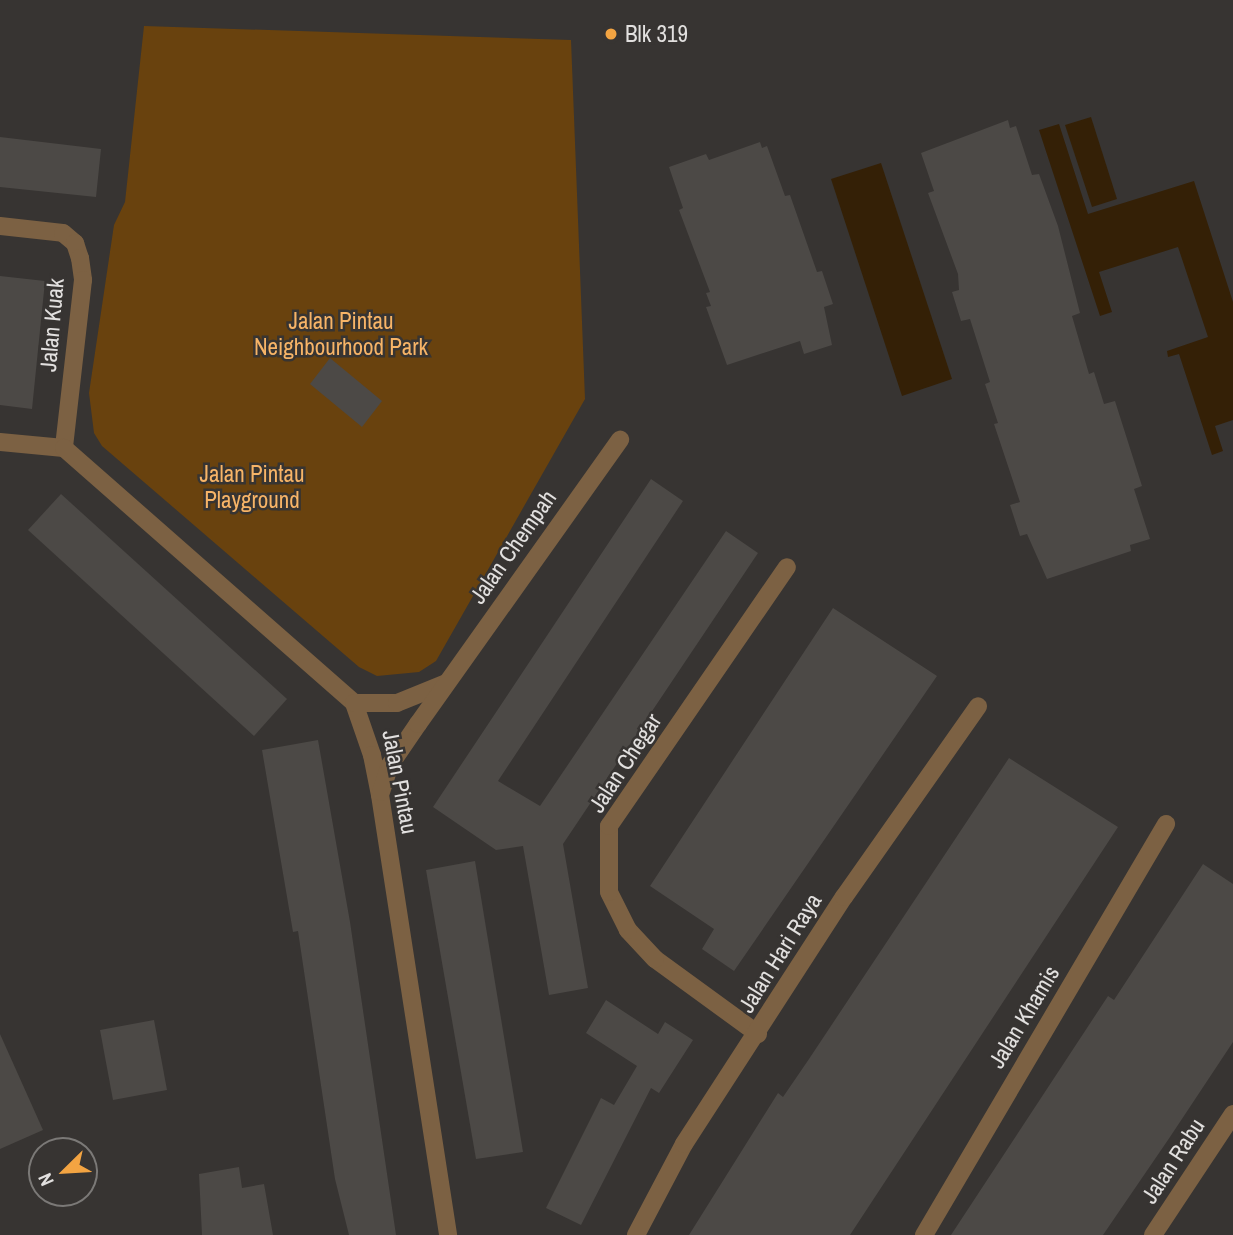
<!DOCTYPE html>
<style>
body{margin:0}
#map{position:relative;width:1233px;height:1235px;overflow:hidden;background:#373432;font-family:"Archivo Narrow",sans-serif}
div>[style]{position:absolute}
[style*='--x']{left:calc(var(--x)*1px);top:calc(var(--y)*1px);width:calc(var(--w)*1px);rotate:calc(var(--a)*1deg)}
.green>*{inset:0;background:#69420e}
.water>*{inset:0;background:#342006}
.building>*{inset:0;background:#4c4946}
.minor>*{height:18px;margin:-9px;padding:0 9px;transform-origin:9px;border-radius:9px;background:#7c6143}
.dots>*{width:19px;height:19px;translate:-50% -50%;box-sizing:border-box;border:4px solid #373432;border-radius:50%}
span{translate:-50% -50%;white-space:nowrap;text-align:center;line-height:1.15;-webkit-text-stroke:5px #373432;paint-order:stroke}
.poi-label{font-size:23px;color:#e2e0df}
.left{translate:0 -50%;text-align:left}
.park-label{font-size:23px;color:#f7b467}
.street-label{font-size:23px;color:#e2e0df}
.north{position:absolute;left:28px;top:1137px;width:70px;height:70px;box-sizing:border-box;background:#373432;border:2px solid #7b7977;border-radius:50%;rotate:246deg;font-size:19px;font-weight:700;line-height:28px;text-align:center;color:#e2e0df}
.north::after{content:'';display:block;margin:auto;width:24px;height:32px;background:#f3a442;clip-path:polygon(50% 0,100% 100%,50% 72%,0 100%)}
</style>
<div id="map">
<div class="green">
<div style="clip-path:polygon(144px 26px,571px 40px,585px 399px,436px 661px,419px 672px,377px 676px,359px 667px,102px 446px,94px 433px,89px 393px,114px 225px,125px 202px)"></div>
</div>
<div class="water">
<div style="clip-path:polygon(1091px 117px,1117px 199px,1092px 207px,1065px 125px)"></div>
<div style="clip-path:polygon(1059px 124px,1088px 214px,1194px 181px,1233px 302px,1233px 420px,1215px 426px,1223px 451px,1212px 455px,1179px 354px,1168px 357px,1167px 351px,1208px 337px,1178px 247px,1099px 272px,1112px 312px,1100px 316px,1039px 130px)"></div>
<div style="clip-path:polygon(881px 163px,952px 379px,902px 396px,831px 179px)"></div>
</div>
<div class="building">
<div style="clip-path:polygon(1008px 120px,1010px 128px,1016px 126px,1032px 175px,1039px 174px,1058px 226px,1080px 313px,1072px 316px,1089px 374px,1094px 372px,1104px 404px,1115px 401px,1142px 486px,1134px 489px,1150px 539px,1130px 545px,1131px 551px,1047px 579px,1027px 534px,1020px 536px,1010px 505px,1020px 502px,994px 424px,998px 423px,985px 384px,990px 382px,970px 319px,961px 321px,952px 292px,959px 290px,958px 274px,928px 193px,934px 191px,921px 153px)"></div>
<div style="clip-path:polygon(0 137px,101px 149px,96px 197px,0 187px)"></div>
<div style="clip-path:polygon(760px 142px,762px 148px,767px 146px,785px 196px,790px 195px,817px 272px,822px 271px,833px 304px,824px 307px,832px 345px,804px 354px,800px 341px,727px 365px,706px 307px,711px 306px,706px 293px,710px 292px,679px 210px,683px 208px,669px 167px,706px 154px,709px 160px)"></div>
<div style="clip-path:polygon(0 276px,45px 281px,32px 409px,0 405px)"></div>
<div style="clip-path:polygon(330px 358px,382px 401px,362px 427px,310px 384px)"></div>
<div style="clip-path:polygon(651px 479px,683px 501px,498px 781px,540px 806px,726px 531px,758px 553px,563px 844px,588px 988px,549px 995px,523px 846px,496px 850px,433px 807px)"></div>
<div style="clip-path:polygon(61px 494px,287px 699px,254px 736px,28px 530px)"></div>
<div style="clip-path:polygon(833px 608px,937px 676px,734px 971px,702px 949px,714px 929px,650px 886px)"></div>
<div style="clip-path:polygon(318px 740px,350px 922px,396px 1235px,349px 1235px,335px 1179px,298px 931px,293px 932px,262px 750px)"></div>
<div style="clip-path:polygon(1009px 758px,1118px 827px,850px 1235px,689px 1235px,778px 1093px,783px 1097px,809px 1059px)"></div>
<div style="clip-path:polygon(475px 861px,523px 1152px,476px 1159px,426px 870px)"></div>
<div style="clip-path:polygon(1203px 864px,1233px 884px,1233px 1042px,1170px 1137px,1103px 1235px,951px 1235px,1108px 996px,1114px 1000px)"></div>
<div style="clip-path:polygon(606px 1000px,658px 1034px,665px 1022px,693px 1040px,659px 1093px,651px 1088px,581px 1225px,546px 1208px,601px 1098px,614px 1105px,637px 1066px,586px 1033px)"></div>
<div style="clip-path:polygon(154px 1020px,167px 1090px,113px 1100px,100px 1030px)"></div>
<div style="clip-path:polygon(0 1034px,43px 1130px,0 1149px)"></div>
<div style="clip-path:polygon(239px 1167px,242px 1188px,264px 1184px,273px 1235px,202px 1235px,199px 1174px)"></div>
</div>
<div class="minor">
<div style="--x:0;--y:226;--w:63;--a:6.3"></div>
<div style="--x:63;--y:233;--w:16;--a:40"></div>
<div style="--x:75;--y:243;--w:16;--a:72"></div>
<div style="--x:80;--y:258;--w:22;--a:82"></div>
<div style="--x:83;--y:280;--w:169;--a:96.5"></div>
<div style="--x:0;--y:442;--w:64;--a:5.4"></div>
<div style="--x:64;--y:448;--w:386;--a:41.3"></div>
<div style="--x:354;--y:703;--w:55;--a:70.9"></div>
<div style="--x:372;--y:755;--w:41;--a:78.7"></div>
<div style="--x:380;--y:795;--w:445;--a:81.2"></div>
<div style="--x:354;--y:703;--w:43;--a:0"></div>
<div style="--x:397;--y:703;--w:51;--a:-22"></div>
<div style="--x:381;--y:792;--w:28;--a:-72"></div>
<div style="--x:390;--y:765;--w:50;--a:-55.7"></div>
<div style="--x:418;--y:724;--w:349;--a:-54.6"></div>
<div style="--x:758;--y:1034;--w:127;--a:-143.9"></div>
<div style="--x:655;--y:959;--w:40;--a:-133"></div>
<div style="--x:628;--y:930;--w:42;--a:-116.6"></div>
<div style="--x:609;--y:892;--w:66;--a:-90"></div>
<div style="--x:609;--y:826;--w:314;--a:-55.5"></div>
<div style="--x:636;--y:1235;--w:103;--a:-62.2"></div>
<div style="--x:684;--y:1144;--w:294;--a:-57.1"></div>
<div style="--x:844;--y:897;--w:233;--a:-54.9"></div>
<div style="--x:924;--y:1235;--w:477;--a:-59.5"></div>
<div style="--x:1153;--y:1235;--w:145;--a:-56.5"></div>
</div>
<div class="dots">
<div style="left:611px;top:34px;background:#f3a442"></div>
</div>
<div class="poi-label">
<span class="left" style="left:625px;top:34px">Blk 319</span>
</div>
<div class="park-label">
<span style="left:341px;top:334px">Jalan Pintau<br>Neighbourhood Park</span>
<span style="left:252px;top:487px">Jalan Pintau<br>Playground</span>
</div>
<div class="street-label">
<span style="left:52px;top:325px;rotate:-85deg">Jalan Kuak</span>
<span style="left:513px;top:547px;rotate:-55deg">Jalan Chempah</span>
<span style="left:625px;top:763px;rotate:-57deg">Jalan Chegar</span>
<span style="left:400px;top:782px;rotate:79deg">Jalan Pintau</span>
<span style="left:780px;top:953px;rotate:-58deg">Jalan Hari Raya</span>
<span style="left:1024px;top:1017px;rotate:-59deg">Jalan Khamis</span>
<span style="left:1173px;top:1161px;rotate:-57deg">Jalan Rabu</span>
</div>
<div class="north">N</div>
</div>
